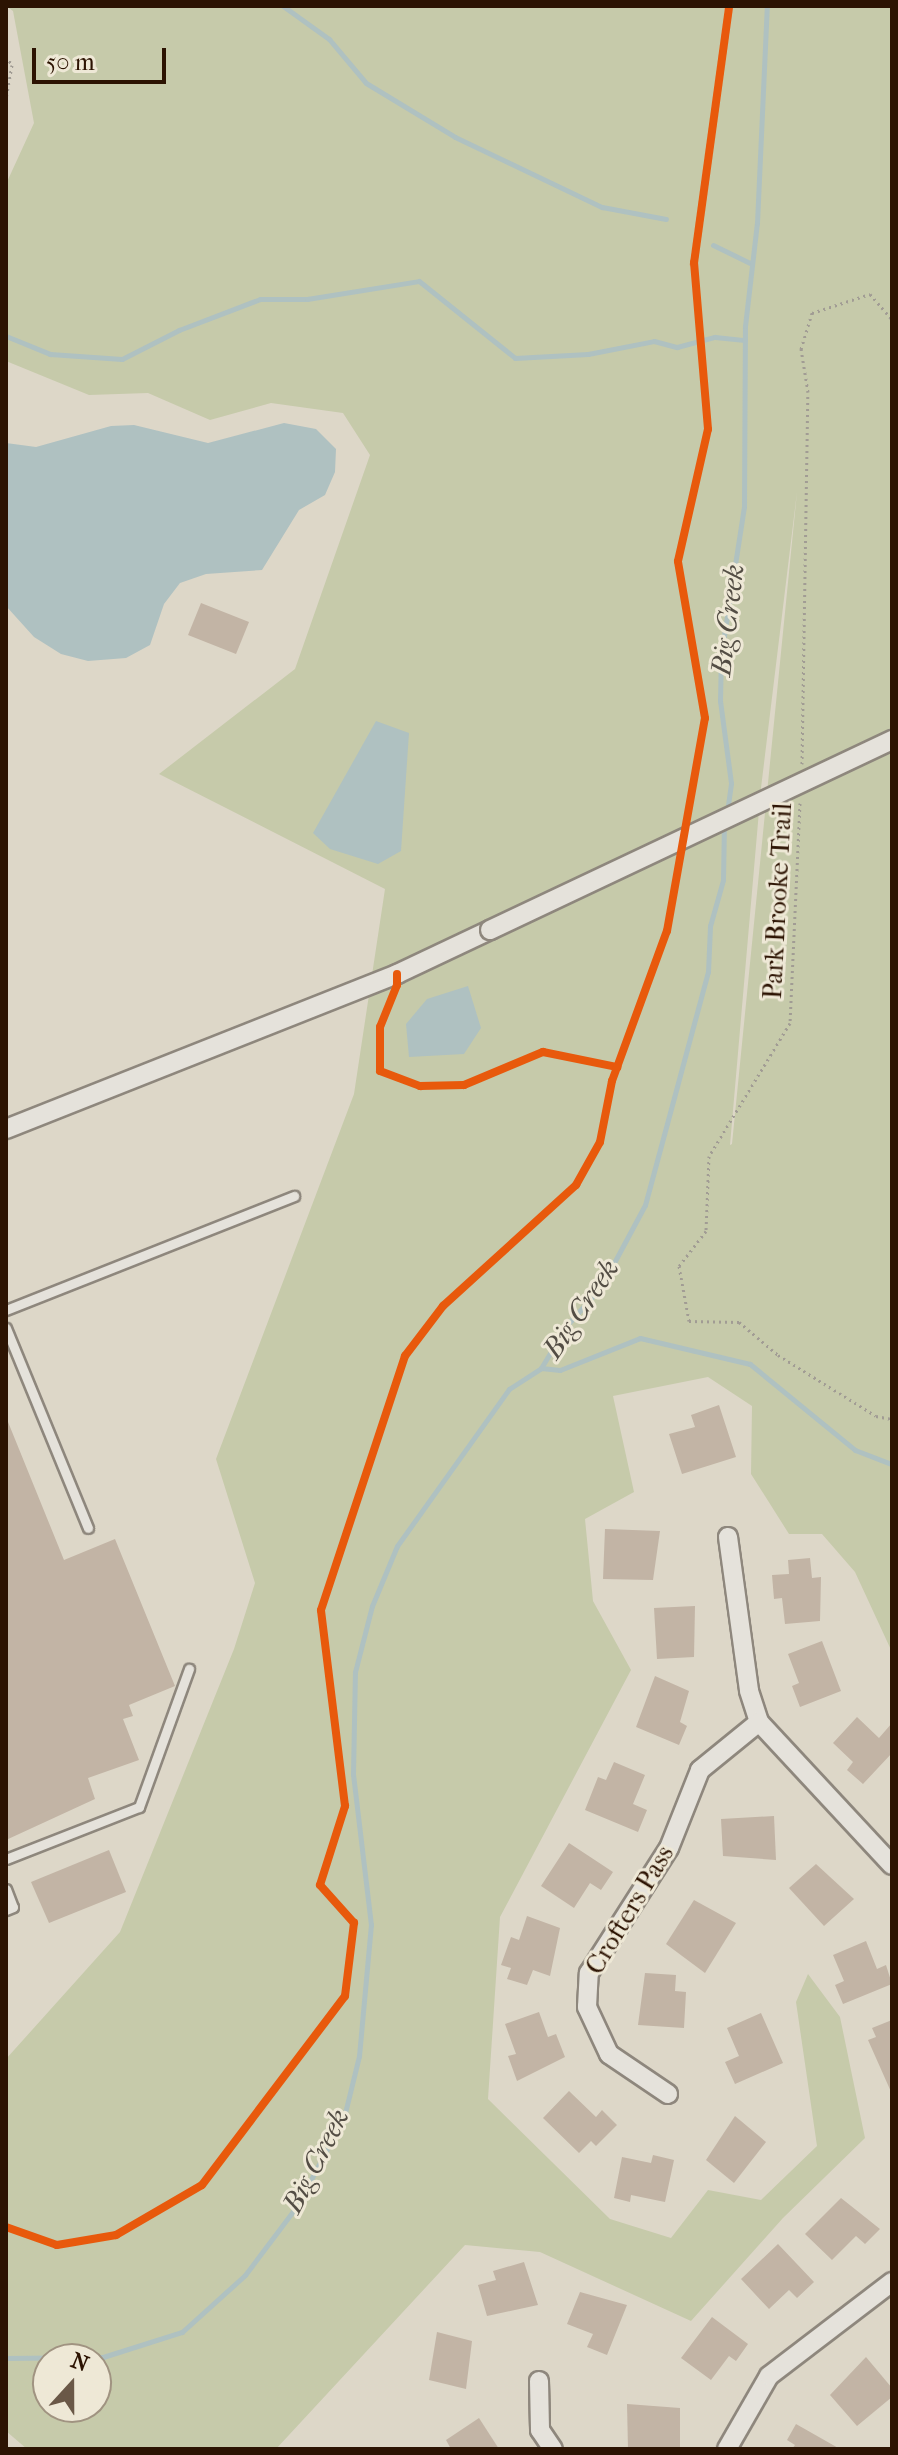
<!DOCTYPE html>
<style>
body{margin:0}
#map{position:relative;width:898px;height:2455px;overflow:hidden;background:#ddd7c8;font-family:"IM FELL French Canon",serif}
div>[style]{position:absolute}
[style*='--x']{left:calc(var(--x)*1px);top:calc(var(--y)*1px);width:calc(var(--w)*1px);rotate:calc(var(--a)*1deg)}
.green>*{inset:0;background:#c6caaa}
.water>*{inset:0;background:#afc1c1}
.stream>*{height:5px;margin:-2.5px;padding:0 2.5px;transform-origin:2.5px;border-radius:2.5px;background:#afc1c1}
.building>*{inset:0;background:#c2b4a5}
.path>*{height:3px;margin-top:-1.5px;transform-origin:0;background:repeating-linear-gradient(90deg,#a19c94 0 2px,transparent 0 6px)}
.roads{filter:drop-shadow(2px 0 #8e877d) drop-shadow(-2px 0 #8e877d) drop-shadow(0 2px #8e877d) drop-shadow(0 -2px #8e877d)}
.lane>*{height:9px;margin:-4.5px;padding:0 4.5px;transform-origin:4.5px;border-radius:4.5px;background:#e5e2db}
.street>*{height:18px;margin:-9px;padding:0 9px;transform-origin:9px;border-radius:9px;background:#e5e2db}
.bridges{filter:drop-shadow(2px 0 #8e877d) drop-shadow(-2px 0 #8e877d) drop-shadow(0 2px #8e877d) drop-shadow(0 -2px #8e877d)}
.street-bridge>*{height:18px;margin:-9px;padding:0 9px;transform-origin:9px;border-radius:9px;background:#e5e2db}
.cycleway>*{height:8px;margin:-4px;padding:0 4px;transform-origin:4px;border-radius:4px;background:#e8590c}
span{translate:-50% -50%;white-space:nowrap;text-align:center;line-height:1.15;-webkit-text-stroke:6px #eee8d6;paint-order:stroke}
.street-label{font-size:26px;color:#2c1302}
.water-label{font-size:28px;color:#534d44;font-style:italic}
.frame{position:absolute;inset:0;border:8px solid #2c1302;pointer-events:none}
.north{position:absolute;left:32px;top:2343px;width:80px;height:80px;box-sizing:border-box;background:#eee8d6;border:2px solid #a09381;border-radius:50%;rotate:21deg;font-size:22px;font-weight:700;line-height:32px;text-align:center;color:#2c1302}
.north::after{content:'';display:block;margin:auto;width:28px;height:36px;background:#6a5847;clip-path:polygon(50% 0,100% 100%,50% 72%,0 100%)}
.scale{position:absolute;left:32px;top:48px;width:134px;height:36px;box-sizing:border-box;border:4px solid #2c1302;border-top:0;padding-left:10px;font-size:24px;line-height:28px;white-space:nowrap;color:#2c1302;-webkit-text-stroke:6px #eee8d6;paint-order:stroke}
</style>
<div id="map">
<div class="green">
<div style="clip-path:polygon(evenodd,6px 6px,892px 6px,892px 1652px,855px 1572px,822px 1534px,789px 1534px,751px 1474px,752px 1406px,708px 1377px,613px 1396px,634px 1492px,585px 1519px,593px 1601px,631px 1670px,500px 1917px,488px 2099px,610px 2219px,671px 2238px,708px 2190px,761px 2200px,817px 2146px,796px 2002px,808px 1974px,840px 2017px,865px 2138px,783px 2218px,691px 2321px,540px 2252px,465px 2245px,276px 2449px,27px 2449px,6px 2431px,6px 2059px,120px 1932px,234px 1649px,255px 1583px,216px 1459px,354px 1094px,385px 889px,159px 774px,295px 669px,370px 455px,343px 413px,271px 403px,210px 420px,148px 393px,89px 395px,6px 361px,6px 184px,34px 123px,13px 11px,6px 6px,797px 492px,732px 1144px,730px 1145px,761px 788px,797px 492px,6px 6px,48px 2359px,96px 2359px,96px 2407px,48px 2407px,48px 2359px)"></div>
</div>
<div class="water">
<div style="clip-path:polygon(284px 423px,316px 429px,336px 449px,335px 472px,325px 495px,299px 510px,262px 570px,206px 574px,180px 583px,164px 604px,150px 645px,126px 658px,88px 661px,61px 654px,34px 637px,6px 606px,6px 443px,36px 447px,111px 426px,134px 425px,208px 443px)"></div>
<div style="clip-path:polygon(376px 721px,409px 733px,401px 851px,378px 864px,330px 849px,313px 833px)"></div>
<div style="clip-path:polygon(468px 986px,481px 1028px,464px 1054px,409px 1057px,406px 1024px,427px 999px)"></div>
</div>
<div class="stream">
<div style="--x:283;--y:6;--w:57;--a:35.7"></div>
<div style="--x:329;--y:39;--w:57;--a:49.9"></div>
<div style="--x:366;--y:83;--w:104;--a:31.2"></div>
<div style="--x:455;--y:137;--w:163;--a:25.5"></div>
<div style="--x:602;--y:207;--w:65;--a:10.6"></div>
<div style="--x:713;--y:245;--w:41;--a:25.9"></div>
<div style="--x:6;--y:336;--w:48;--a:22.2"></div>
<div style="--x:50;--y:354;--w:72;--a:4"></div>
<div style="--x:122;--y:359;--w:64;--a:-27"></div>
<div style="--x:179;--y:330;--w:87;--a:-20.9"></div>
<div style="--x:260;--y:299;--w:47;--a:0"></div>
<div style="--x:307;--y:299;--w:113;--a:-9.1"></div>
<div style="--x:419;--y:281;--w:123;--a:38.7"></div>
<div style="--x:515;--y:358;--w:73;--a:-3.1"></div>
<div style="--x:588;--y:354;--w:67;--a:-11.1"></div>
<div style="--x:654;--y:341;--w:24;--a:15"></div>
<div style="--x:677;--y:347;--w:39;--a:-15"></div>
<div style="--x:715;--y:337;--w:30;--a:6"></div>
<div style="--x:727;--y:812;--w:29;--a:-82"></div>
<div style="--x:731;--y:783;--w:83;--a:-97.6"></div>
<div style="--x:720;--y:701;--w:46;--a:-88.8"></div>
<div style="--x:721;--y:655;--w:150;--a:-81.2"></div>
<div style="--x:744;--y:507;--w:181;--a:-89.7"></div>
<div style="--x:745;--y:326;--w:104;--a:-83.4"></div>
<div style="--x:757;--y:223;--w:217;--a:-87.4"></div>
<div style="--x:541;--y:1368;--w:19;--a:6"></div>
<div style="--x:560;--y:1370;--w:86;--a:-21.8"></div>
<div style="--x:640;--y:1338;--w:113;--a:13.3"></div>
<div style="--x:750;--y:1364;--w:136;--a:39.3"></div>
<div style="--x:855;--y:1450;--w:40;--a:21"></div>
<div style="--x:6;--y:2358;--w:97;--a:-0.6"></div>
<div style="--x:103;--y:2357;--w:83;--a:-17.6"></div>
<div style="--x:182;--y:2332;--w:85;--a:-42.1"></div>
<div style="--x:245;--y:2275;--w:86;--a:-53"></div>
<div style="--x:297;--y:2206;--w:101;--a:-62.2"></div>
<div style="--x:344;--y:2117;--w:63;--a:-76.2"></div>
<div style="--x:359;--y:2056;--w:132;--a:-84.8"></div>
<div style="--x:371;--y:1925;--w:152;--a:-96.8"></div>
<div style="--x:353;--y:1774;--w:102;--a:-88.9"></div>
<div style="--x:355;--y:1672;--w:68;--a:-75.6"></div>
<div style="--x:372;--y:1606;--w:65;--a:-67.4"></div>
<div style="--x:397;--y:1546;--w:193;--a:-54.5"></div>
<div style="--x:509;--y:1389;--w:38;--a:-33"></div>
<div style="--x:541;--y:1368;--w:50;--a:-58.8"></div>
<div style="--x:567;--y:1325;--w:51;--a:-48.2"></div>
<div style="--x:601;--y:1287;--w:93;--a:-61.8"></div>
<div style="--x:645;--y:1205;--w:241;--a:-74.9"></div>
<div style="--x:708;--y:972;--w:46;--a:-87.5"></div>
<div style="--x:710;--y:926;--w:48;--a:-74.2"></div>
<div style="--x:723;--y:880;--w:55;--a:-89"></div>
</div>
<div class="building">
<div style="clip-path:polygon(201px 603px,249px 622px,236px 654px,188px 635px)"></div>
<div style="clip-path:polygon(719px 1405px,736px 1457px,682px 1474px,669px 1434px,695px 1427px,691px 1415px)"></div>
<div style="clip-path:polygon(6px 1417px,64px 1560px,115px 1539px,175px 1686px,129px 1705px,133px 1716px,123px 1719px,139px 1760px,88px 1778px,95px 1799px,6px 1840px)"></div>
<div style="clip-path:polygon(605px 1529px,660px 1531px,653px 1580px,603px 1579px)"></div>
<div style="clip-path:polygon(810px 1558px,812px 1578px,821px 1577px,820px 1621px,785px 1624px,782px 1598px,774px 1599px,772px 1575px,789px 1574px,788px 1560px)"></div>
<div style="clip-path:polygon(695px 1606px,694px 1657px,657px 1659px,654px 1608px)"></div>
<div style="clip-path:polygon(822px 1641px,841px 1691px,800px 1707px,792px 1686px,799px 1683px,788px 1654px)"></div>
<div style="clip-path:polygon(655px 1676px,689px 1691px,680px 1722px,687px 1726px,679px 1745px,636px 1727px)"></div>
<div style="clip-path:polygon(857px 1717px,879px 1738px,892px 1723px,892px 1753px,863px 1784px,847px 1770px,853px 1762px,833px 1743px)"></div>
<div style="clip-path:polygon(614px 1762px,645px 1775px,633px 1804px,647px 1810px,638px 1832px,585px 1810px,598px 1777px,606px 1780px)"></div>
<div style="clip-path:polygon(774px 1816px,776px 1860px,723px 1856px,721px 1819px)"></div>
<div style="clip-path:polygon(569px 1843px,613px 1872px,601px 1890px,590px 1883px,574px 1908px,541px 1886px)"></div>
<div style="clip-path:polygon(109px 1850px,126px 1892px,49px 1923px,31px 1882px)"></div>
<div style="clip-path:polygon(816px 1864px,854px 1899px,824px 1926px,789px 1888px)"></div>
<div style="clip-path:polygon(694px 1900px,736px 1923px,705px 1973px,666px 1944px)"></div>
<div style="clip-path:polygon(527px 1916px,560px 1928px,550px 1976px,533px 1970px,527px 1985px,507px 1979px,511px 1968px,501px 1965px,511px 1937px,519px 1940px)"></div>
<div style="clip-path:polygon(866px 1941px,877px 1969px,886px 1965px,892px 1984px,843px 2004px,835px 1985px,844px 1981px,833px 1955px)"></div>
<div style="clip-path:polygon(645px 1973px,676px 1975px,675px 1991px,686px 1992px,684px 2028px,638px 2025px)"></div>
<div style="clip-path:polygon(539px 2012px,548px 2037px,556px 2034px,565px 2057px,517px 2081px,508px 2056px,516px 2054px,505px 2024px)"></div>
<div style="clip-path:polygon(761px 2013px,783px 2063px,735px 2084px,725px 2062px,739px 2056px,727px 2028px)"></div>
<div style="clip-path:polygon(892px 2020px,892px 2094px,868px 2040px,876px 2037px,872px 2028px)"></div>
<div style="clip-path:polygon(569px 2091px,596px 2117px,602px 2110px,617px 2125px,596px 2146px,591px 2141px,579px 2153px,543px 2118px)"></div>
<div style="clip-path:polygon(735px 2116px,766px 2142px,734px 2183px,706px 2160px)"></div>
<div style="clip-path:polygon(653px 2155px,674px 2160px,665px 2202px,631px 2195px,630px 2202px,614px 2198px,622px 2157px,651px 2163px)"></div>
<div style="clip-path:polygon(841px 2198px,880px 2229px,865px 2244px,856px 2236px,832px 2260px,805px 2234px)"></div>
<div style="clip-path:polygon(778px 2244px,814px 2282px,797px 2298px,789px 2290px,769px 2309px,741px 2279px)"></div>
<div style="clip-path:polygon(524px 2262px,538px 2305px,487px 2316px,478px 2285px,496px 2280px,493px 2271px)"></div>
<div style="clip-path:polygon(580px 2292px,627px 2305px,607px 2355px,587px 2347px,593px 2334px,567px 2324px)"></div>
<div style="clip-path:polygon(712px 2317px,748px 2344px,736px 2361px,729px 2356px,711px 2380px,681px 2358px)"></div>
<div style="clip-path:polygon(437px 2332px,472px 2341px,466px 2389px,429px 2380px)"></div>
<div style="clip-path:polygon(866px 2357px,892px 2388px,892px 2397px,857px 2426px,830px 2395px)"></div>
<div style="clip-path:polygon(627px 2404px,680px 2408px,680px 2449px,628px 2449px)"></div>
<div style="clip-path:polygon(479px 2418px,499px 2449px,451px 2449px,446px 2440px)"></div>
<div style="clip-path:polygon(796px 2424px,840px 2449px,792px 2449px,795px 2445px,787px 2440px)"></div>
</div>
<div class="path">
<div style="--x:6;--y:56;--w:11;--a:56"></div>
<div style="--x:12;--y:65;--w:36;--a:100"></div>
<div style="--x:802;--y:764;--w:372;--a:-89.1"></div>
<div style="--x:808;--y:392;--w:44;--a:-99.2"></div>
<div style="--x:801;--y:349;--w:38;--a:-73"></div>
<div style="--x:812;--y:313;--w:61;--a:-18.1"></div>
<div style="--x:870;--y:294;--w:33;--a:49"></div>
<div style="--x:800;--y:803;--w:220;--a:92.6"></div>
<div style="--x:790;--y:1023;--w:156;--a:121.3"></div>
<div style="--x:709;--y:1156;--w:75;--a:92.3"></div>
<div style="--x:706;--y:1231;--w:44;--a:127.6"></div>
<div style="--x:679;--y:1266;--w:56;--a:79.7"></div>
<div style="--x:689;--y:1321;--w:50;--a:1.1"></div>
<div style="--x:739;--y:1322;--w:51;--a:40.2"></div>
<div style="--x:778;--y:1355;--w:115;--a:31.9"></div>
<div style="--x:876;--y:1416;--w:16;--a:11"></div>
</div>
<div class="roads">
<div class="lane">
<div style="--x:6;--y:1310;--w:310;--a:-21.6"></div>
<div style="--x:6;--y:1328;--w:216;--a:67.7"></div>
<div style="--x:6;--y:1859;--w:143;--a:-21.4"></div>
<div style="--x:139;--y:1807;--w:147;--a:-70.1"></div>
<div style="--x:6;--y:1889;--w:19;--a:69"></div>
<div style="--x:13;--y:1907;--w:8;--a:157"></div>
</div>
<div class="street">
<div style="--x:6;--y:1129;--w:421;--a:-21.6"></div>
<div style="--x:397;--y:974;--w:103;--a:-25.3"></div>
<div style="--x:728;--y:1537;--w:155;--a:82.2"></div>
<div style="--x:749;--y:1691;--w:33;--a:72"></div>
<div style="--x:759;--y:1722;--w:195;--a:47.1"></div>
<div style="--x:668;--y:2094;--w:71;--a:-145.9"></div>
<div style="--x:609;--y:2054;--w:52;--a:-115.1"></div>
<div style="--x:587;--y:2007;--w:34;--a:-87"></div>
<div style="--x:589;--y:1973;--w:148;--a:-57.4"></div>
<div style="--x:669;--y:1848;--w:84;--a:-68.3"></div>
<div style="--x:700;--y:1770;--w:76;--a:-39.1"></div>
<div style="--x:539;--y:2381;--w:49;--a:88.8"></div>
<div style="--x:540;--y:2430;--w:23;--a:56"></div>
<div style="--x:727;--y:2449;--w:84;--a:-60.1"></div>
<div style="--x:769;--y:2376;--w:155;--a:-37.4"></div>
</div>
</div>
<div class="bridges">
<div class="street-bridge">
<div style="--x:490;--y:930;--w:445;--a:-25.3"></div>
</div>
</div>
<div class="cycleway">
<div style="--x:397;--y:974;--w:11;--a:90"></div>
<div style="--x:397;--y:985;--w:45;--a:112"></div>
<div style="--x:380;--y:1027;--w:44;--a:90"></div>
<div style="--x:380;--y:1071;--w:43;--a:20.6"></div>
<div style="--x:420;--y:1086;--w:44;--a:-1.3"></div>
<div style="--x:464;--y:1085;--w:86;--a:-22.7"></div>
<div style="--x:543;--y:1052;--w:76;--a:11.5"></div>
<div style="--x:6;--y:2227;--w:54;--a:19.4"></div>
<div style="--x:57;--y:2245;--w:60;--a:-9.6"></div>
<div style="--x:116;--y:2235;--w:99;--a:-30.2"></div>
<div style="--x:202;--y:2185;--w:237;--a:-52.9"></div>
<div style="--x:345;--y:1996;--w:74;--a:-83"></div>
<div style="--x:354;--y:1923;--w:51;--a:-131.8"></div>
<div style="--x:320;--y:1885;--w:83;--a:-72.4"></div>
<div style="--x:345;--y:1806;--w:197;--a:-97"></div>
<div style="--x:321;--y:1610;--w:268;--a:-71.7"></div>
<div style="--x:405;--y:1356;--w:63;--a:-52.8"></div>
<div style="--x:443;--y:1306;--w:180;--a:-42.3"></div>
<div style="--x:576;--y:1185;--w:49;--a:-60.8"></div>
<div style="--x:600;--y:1142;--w:62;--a:-78.9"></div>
<div style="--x:612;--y:1081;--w:160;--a:-69.9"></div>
<div style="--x:667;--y:931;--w:216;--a:-79.9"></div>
<div style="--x:705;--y:718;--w:159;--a:-99.8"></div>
<div style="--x:678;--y:561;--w:135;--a:-77.2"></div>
<div style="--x:708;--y:429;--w:167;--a:-94.8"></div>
<div style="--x:694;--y:263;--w:259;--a:-82.2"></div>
</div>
<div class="street-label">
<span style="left:778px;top:901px;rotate:-87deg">Park Brooke Trail</span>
<span style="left:630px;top:1910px;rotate:-59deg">Crofters Pass</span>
</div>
<div class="water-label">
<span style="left:728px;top:620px;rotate:-83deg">Big Creek</span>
<span style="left:581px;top:1309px;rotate:-56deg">Big Creek</span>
<span style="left:316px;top:2161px;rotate:-63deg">Big Creek</span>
</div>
<div class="frame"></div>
<div class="north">N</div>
<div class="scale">50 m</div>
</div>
